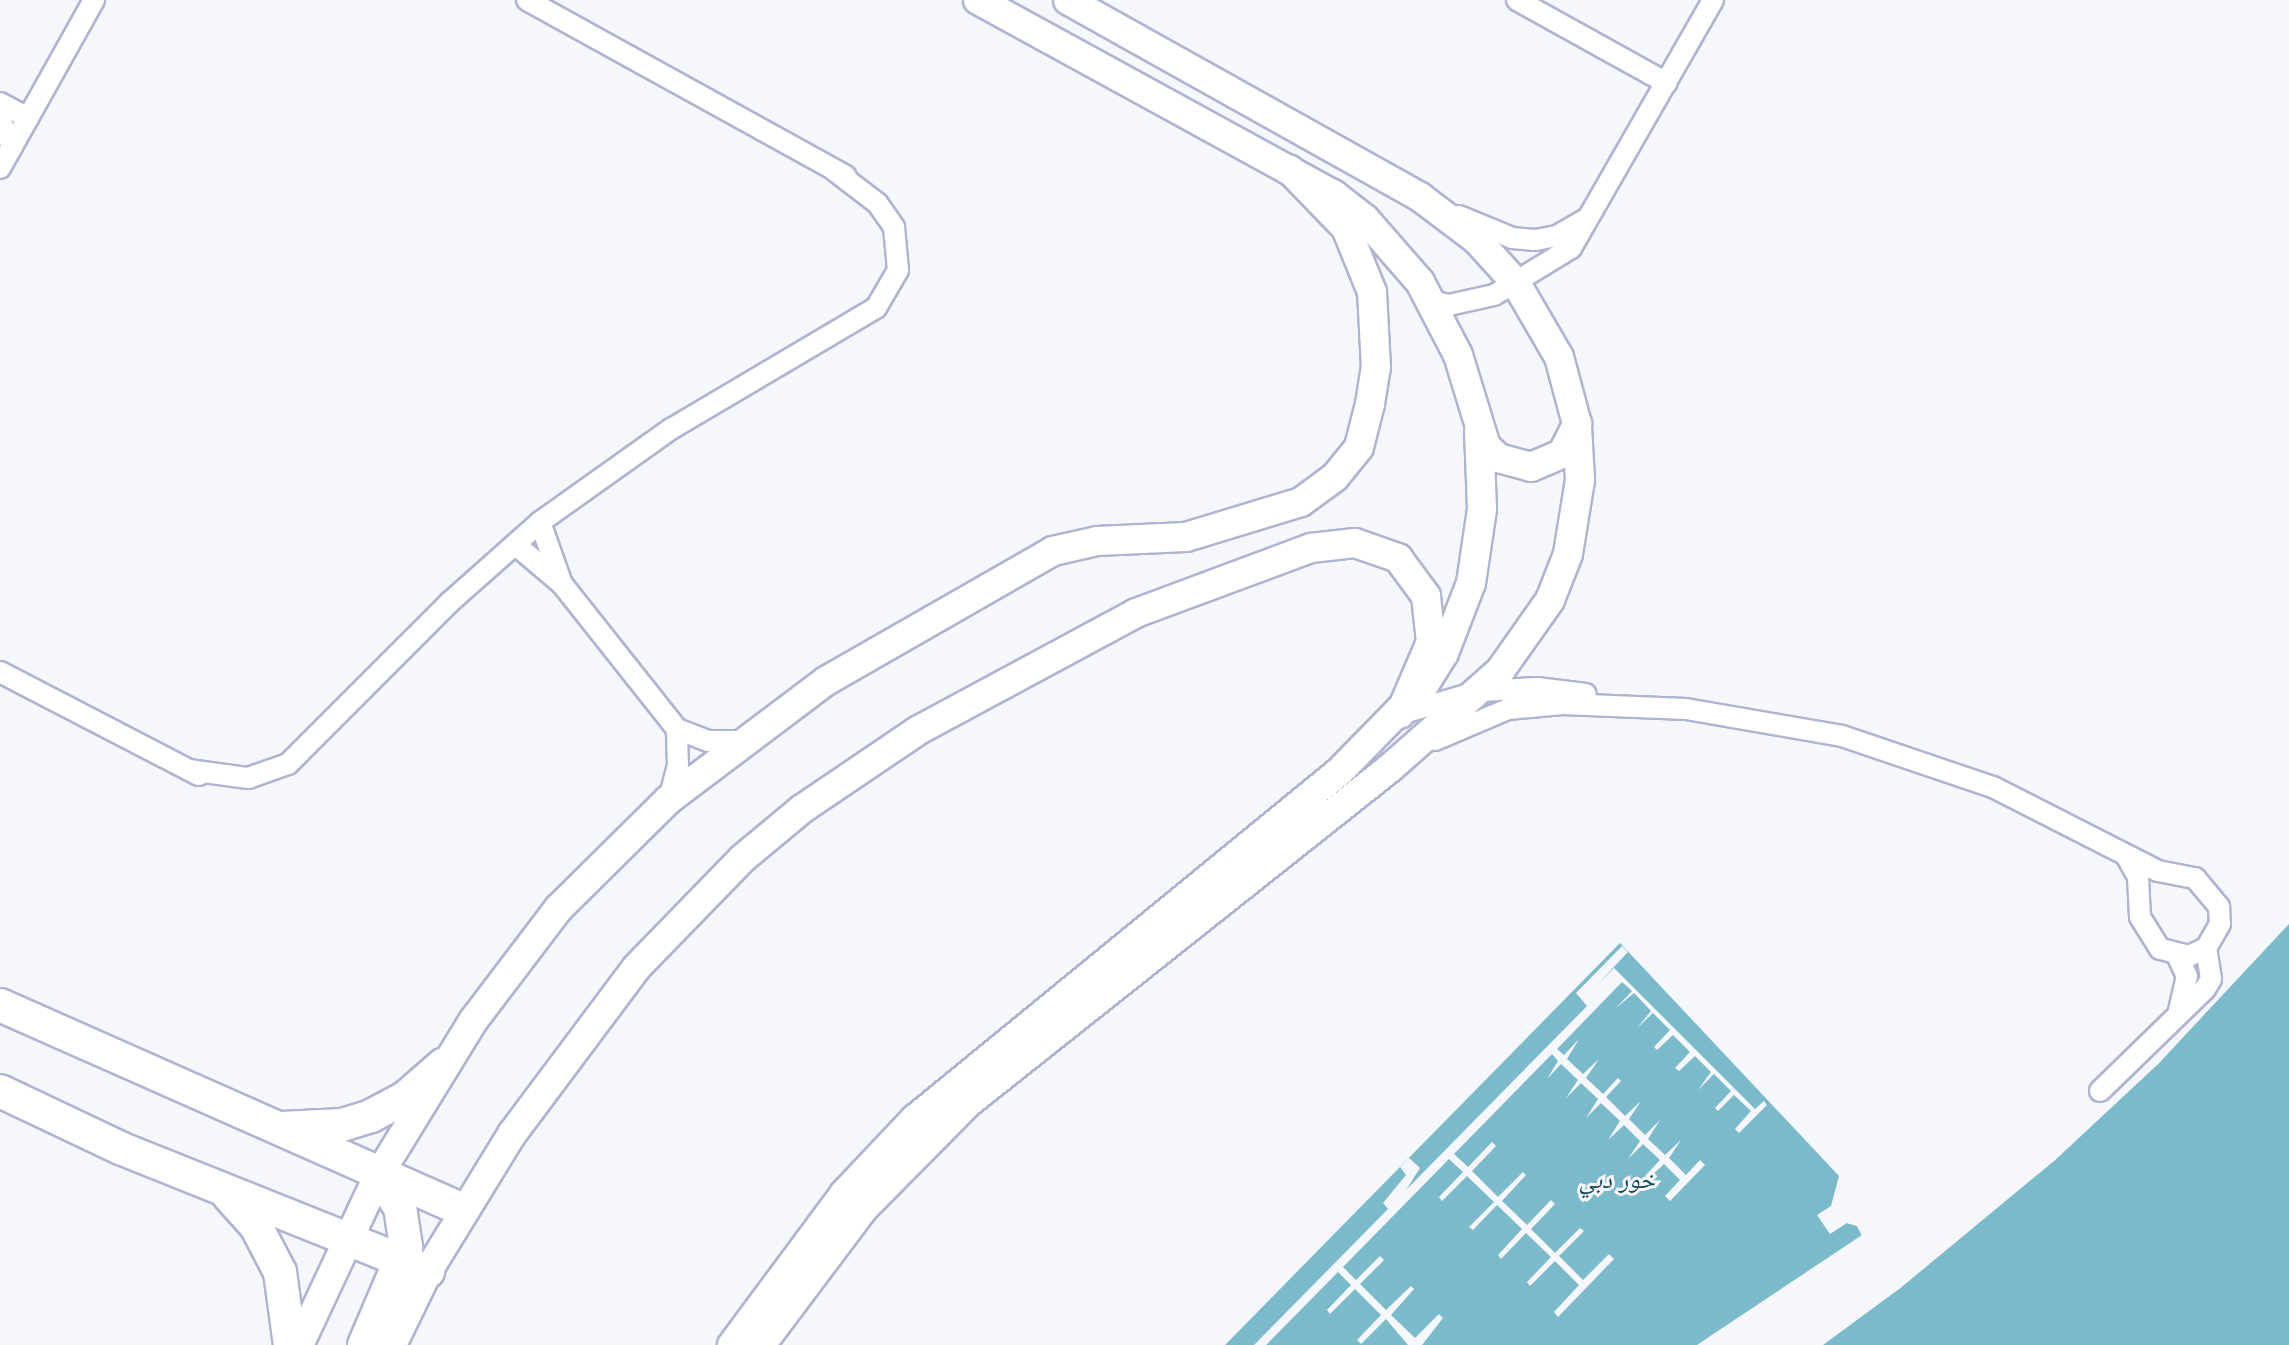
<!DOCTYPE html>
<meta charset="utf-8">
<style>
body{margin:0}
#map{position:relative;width:2289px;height:1345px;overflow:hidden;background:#f6f7fd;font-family:Poppins,"Noto Naskh Arabic",sans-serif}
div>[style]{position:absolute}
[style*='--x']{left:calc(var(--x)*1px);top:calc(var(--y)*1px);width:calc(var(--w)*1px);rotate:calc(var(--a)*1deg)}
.water>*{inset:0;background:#7bbacb}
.pier>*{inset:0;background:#f6f7fd}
.roads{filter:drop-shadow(2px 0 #afb4d1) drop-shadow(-2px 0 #afb4d1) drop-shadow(0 2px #afb4d1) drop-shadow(0 -2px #afb4d1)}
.street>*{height:20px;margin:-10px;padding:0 10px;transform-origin:10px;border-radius:10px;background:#fff}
.secondary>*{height:28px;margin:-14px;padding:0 14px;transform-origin:14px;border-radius:14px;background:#fff}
.primary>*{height:32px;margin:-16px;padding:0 16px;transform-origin:16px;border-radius:16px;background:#fff}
span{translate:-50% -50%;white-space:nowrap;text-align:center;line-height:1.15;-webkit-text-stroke:6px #f6f7fd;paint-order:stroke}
.water-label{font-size:24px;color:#134b57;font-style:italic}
</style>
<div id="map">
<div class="water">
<div style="clip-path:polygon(2289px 924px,2289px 1345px,1823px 1345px,1899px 1289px,2055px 1160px,2159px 1063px)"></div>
<div style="clip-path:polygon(1620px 943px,1839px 1176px,1831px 1206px,1817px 1215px,1830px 1234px,1847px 1223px,1857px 1226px,1862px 1235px,1697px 1345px,1225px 1345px)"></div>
</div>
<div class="pier">
<div style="clip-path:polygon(2289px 920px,2159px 1063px,2055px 1160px,1899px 1289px,1819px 1345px,2052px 1157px,2200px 1017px)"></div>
<div style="clip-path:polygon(1622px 946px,1628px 952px,1597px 985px,1614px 968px,1755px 1109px,1764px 1101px,1767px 1105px,1739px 1133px,1735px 1129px,1751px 1111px,1734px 1095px,1718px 1111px,1715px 1108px,1731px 1091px,1714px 1074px,1698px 1090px,1711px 1072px,1695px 1056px,1679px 1071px,1675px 1068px,1690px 1052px,1673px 1035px,1657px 1050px,1654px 1047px,1670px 1030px,1653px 1013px,1637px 1028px,1651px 1011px,1634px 993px,1616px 1008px,1632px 991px,1622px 982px,1557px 1049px,1564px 1055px,1579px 1039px,1567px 1059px,1583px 1074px,1599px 1059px,1586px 1078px,1603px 1094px,1618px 1078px,1621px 1081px,1606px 1097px,1625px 1116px,1641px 1101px,1629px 1119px,1645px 1135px,1660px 1120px,1648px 1139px,1665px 1155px,1681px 1140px,1669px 1158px,1686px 1175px,1700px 1160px,1705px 1165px,1670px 1201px,1665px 1196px,1680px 1180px,1664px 1164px,1648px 1179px,1645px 1176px,1660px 1160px,1643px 1144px,1628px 1159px,1640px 1141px,1624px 1125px,1608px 1140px,1620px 1121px,1601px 1103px,1586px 1118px,1598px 1099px,1581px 1083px,1566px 1098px,1578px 1080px,1561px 1064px,1547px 1079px,1558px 1061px,1552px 1054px,1454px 1154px,1468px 1167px,1492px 1142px,1496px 1146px,1472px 1171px,1498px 1197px,1523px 1172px,1526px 1175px,1502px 1201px,1527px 1225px,1551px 1200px,1555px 1204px,1531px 1229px,1555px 1253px,1580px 1228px,1584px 1231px,1559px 1256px,1583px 1280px,1609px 1254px,1614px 1259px,1558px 1317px,1554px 1312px,1579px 1285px,1555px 1261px,1530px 1286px,1527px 1282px,1551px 1257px,1526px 1233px,1501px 1259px,1498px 1255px,1522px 1229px,1497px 1205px,1473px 1230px,1469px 1227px,1494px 1202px,1467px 1176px,1442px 1201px,1439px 1197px,1463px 1172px,1449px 1159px,1343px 1267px,1356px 1280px,1380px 1256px,1384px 1260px,1360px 1284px,1386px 1310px,1411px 1286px,1414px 1289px,1391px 1315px,1415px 1338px,1439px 1314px,1443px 1318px,1422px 1345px,1408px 1345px,1386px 1319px,1361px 1344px,1357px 1340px,1381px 1315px,1355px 1289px,1330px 1314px,1327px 1310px,1351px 1285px,1338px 1272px,1266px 1345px,1254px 1345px,1388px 1209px,1383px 1203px,1406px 1175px,1400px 1167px,1409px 1158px,1420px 1168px,1406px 1190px,1587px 1006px,1576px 993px)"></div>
<div style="clip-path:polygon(1851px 1220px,1866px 1229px,1864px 1239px,1697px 1345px,1862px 1236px,1857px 1226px,1847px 1223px)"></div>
</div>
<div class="roads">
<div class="street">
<div style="--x:527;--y:0;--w:364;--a:28.9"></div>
<div style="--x:1517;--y:0;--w:171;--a:29"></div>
<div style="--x:0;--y:103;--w:32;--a:28"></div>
<div style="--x:0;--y:120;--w:29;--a:65"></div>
<div style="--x:0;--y:168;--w:193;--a:-60.8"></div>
<div style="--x:1459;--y:216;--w:57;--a:22.5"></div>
<div style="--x:1512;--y:238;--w:23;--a:5"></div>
<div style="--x:1535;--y:240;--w:22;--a:-10"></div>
<div style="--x:1557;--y:236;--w:34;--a:-30"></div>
<div style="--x:1431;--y:301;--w:18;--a:13"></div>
<div style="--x:1449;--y:305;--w:46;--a:-12.5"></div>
<div style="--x:1494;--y:295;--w:90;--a:-31.4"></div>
<div style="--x:1571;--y:248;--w:286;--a:-60.2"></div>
<div style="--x:540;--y:522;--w:66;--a:70.5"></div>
<div style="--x:562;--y:584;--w:185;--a:51.6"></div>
<div style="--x:677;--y:729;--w:33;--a:21"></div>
<div style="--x:708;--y:741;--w:33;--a:0"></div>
<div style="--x:516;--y:545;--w:60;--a:40.3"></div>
<div style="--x:0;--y:672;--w:224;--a:27.4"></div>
<div style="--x:1400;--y:714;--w:83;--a:-16"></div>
<div style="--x:1480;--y:691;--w:57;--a:-3"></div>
<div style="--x:1537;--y:688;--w:49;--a:7"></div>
<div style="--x:1435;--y:740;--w:79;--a:-23"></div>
<div style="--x:1508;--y:709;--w:55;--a:-5.2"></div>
<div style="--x:1563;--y:704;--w:123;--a:2.3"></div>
<div style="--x:1686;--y:709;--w:158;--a:9.8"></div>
<div style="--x:1842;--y:736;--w:159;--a:18.7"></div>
<div style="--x:1993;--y:787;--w:185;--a:27"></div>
<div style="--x:2158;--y:871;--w:38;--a:11"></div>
<div style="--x:2195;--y:878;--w:38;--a:50"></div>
<div style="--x:2219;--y:907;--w:17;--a:87"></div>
<div style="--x:2220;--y:924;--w:28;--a:120"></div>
<div style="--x:2206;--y:948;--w:19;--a:155"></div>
<div style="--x:2189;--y:956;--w:30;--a:-166"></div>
<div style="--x:2160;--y:949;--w:38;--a:-122"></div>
<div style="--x:2140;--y:917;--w:40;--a:-92.9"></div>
<div style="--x:2138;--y:877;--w:25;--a:-119"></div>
<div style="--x:189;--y:770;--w:60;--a:7.7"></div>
<div style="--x:248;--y:778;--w:42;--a:-19.3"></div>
<div style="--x:288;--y:764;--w:229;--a:-45"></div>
<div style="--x:450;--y:602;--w:120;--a:-41.6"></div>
<div style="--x:540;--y:522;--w:161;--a:-35.4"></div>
<div style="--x:671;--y:429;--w:238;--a:-30.6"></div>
<div style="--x:876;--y:308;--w:44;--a:-59.9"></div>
<div style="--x:898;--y:270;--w:43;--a:-95.3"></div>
<div style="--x:894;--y:227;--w:29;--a:-125"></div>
<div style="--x:877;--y:203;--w:53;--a:-142.7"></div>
<div style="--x:669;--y:799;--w:35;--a:-75"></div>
<div style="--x:678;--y:765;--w:36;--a:-92"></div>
<div style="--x:2177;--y:955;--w:23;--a:65"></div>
<div style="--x:2187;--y:976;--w:36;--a:103"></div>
<div style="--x:2100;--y:1091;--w:146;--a:-44.2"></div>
<div style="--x:2205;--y:989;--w:12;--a:-59"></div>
<div style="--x:2211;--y:979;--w:31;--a:-99"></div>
</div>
<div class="secondary">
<div style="--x:978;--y:0;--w:405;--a:28.7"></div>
<div style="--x:1333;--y:194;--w:41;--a:38"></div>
<div style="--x:1365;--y:219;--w:84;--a:48.9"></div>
<div style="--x:1420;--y:282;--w:82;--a:62.5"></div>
<div style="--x:1458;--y:355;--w:95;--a:72.9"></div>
<div style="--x:1486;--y:446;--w:17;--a:45"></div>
<div style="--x:1498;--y:458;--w:34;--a:15"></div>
<div style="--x:1531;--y:467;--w:34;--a:-23"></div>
<div style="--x:1562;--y:454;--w:34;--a:-63"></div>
<div style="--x:1577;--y:424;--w:69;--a:-105"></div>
<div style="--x:1559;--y:357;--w:86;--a:-120.2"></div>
<div style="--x:1516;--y:283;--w:58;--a:-132.2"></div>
<div style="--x:1477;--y:240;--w:71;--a:-143"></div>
<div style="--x:1420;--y:197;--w:403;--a:-150.8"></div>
<div style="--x:299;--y:1345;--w:187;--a:-64.9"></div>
<div style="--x:378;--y:1176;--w:182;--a:-58.5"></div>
<div style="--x:473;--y:1021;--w:141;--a:-52.8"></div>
<div style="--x:558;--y:909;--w:155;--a:-44.7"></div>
<div style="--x:668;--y:800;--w:198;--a:-37"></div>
<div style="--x:826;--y:681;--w:262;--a:-29.8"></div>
<div style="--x:1053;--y:551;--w:45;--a:-12.8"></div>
<div style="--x:1097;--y:541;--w:89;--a:-2.6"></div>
<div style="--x:1186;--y:537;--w:120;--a:-16.9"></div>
<div style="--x:1301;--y:502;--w:42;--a:-36.3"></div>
<div style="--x:1335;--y:477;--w:38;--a:-51"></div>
<div style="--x:1359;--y:447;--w:44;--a:-75.7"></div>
<div style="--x:1370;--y:404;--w:36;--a:-81"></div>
<div style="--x:1376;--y:368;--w:76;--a:-93"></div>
<div style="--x:1372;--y:292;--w:69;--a:-112.1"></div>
<div style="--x:1346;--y:228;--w:81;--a:-134"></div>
<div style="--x:392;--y:1345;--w:82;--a:-64.1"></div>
<div style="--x:428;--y:1271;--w:161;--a:-58.5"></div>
<div style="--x:512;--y:1134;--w:207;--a:-53.2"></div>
<div style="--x:636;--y:968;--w:153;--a:-45.8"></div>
<div style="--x:743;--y:858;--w:77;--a:-39.7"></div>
<div style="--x:802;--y:809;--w:139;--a:-34.1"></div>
<div style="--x:917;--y:731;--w:249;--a:-28.3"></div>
<div style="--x:1136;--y:613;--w:187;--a:-20.4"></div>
<div style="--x:1311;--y:548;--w:44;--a:-6.5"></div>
<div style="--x:1355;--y:543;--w:46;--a:19.2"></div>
<div style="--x:1398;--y:558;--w:47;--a:53.6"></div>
<div style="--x:1426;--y:596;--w:46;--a:83.8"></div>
<div style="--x:1431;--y:642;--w:78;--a:113.3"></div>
<div style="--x:732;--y:1345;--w:188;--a:-53.4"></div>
<div style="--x:844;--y:1194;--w:103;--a:-46.6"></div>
<div style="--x:915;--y:1119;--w:548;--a:-39.3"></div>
<div style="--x:1339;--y:772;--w:122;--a:-45.7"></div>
<div style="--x:1424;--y:685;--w:38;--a:-58"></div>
<div style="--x:1444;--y:653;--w:75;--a:-68.9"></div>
<div style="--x:1471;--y:583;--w:75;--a:-81.5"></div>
<div style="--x:1482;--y:509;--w:78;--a:-92.2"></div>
<div style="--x:761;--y:1345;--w:170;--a:-53.1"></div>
<div style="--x:863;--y:1209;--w:151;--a:-45.3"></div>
<div style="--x:969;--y:1102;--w:537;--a:-38.43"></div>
<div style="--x:1390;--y:768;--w:147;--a:-41.4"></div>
<div style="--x:1500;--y:671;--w:87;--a:-54.8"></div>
<div style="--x:1550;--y:600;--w:49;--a:-68.6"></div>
<div style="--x:1568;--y:554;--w:75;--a:-80.8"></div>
<div style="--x:1580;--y:480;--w:54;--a:-93.2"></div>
</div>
<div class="primary">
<div style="--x:0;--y:1005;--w:506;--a:23.88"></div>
<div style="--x:0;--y:1091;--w:133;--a:25.4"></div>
<div style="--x:120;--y:1148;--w:332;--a:21.8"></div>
<div style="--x:282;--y:1128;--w:60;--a:-2.9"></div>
<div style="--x:342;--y:1125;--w:30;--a:-17"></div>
<div style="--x:371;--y:1116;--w:40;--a:-28"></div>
<div style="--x:406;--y:1097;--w:50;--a:-41"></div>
<div style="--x:229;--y:1196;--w:40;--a:48"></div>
<div style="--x:256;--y:1226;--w:52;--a:62.4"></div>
<div style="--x:280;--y:1272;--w:74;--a:82.2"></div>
<div style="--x:364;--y:1345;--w:107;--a:-66.8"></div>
<div style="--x:406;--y:1247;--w:40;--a:-98.5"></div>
<div style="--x:400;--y:1207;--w:38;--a:-125"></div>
</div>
</div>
<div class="water-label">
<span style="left:1617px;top:1180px">خور دبي</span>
</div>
</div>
